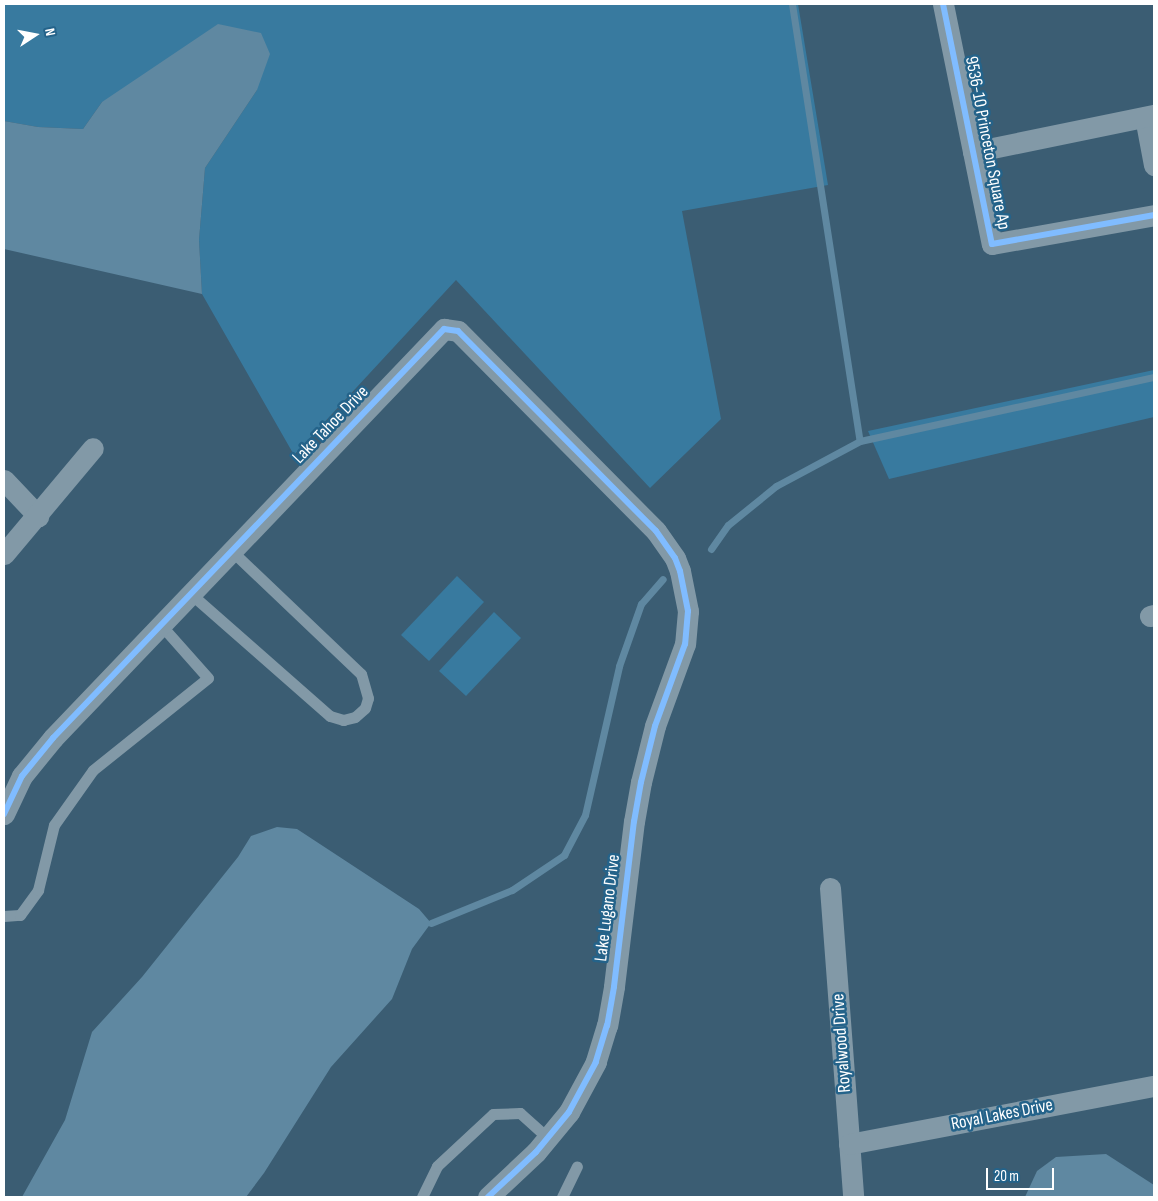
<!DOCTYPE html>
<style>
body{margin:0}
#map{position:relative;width:1158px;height:1201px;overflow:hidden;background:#3b5d73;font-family:"Sofia Sans Condensed",sans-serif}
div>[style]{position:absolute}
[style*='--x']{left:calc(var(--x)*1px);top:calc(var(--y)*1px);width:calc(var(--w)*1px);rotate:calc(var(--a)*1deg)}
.green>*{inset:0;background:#387a9f}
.water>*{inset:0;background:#5f88a1}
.stream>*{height:7px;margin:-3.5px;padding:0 3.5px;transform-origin:3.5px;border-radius:3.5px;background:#5f88a1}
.service>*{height:11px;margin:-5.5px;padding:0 5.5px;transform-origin:5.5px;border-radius:5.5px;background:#8299a7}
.minor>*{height:21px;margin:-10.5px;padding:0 10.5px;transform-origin:10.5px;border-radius:10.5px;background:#8299a7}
.cycleway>*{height:6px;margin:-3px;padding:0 3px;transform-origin:3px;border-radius:3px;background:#80bcff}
span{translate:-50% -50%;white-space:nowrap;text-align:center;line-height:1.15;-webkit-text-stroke:5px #24638a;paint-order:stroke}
.street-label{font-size:18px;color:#fff}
.frame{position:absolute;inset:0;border:5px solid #fff;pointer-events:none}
.north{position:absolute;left:10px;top:10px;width:50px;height:50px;-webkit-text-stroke:4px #24638a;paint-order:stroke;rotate:79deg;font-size:14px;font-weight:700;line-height:20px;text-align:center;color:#fff}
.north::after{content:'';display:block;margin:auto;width:18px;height:22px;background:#fff;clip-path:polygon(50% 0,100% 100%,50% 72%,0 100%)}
.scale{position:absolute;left:986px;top:1168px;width:68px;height:22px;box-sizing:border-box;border:2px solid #fff;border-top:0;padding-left:6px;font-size:15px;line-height:18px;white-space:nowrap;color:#fff;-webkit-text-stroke:4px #24638a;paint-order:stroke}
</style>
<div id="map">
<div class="green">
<div style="clip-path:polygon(4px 4px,798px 4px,828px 185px,682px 211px,721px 419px,650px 488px,456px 280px,294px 455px,202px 294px,199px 240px,205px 168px,257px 90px,102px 102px,83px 129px,38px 127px,4px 121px)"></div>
<div style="clip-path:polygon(1154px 370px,1154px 417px,889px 479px,868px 431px)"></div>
<div style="clip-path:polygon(457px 576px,484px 602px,429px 661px,401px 635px)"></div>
<div style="clip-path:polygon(494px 612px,521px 638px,466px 696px,439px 671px)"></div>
</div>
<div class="water">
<div style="clip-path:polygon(218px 24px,261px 33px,270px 54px,257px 90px,205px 168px,199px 240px,202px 294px,4px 249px,4px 121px,38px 127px,83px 129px,102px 102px)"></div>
<div style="clip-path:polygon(277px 827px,297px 829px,419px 909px,431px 923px,412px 949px,392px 999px,331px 1067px,264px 1173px,246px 1197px,22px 1197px,65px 1120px,92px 1032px,142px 977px,238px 857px,251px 836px)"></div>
<div style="clip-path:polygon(1106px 1154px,1154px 1185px,1154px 1197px,1025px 1197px,1037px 1171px,1056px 1157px)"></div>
</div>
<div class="stream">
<div style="--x:792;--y:4;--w:442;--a:81.2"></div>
<div style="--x:711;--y:549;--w:29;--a:-55"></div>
<div style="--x:728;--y:525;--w:62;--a:-39.1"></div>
<div style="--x:776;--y:486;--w:95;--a:-28.2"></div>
<div style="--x:860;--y:441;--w:301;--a:-12.3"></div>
<div style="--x:431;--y:923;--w:87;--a:-22.2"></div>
<div style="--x:512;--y:890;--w:63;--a:-33.9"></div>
<div style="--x:564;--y:855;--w:45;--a:-62.3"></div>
<div style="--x:585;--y:815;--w:153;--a:-77.1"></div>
<div style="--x:619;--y:666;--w:66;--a:-70.5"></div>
<div style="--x:641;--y:604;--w:33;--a:-49"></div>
</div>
<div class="service">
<div style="--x:191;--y:594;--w:185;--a:41.3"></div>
<div style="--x:330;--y:716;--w:14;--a:17"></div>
<div style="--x:343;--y:720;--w:12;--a:-14"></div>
<div style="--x:355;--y:717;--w:13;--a:-42"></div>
<div style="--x:365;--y:708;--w:10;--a:-73"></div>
<div style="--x:368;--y:698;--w:25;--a:-106"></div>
<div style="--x:361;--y:674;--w:178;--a:-136.4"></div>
<div style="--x:4;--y:916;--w:16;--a:-4"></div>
<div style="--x:20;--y:915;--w:31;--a:-54"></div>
<div style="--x:38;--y:890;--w:67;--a:-76.2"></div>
<div style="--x:54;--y:825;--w:67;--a:-54.7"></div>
<div style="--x:93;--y:770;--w:147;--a:-38.7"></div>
<div style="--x:208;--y:678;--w:71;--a:-131.6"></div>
<div style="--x:422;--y:1197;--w:34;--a:-64"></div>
<div style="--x:437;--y:1166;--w:76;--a:-42.9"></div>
<div style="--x:493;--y:1114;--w:27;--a:-2"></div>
<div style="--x:520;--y:1113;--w:38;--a:42"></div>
<div style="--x:562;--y:1197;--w:34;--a:-64"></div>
</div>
<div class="minor">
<div style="--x:943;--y:4;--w:245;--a:78.5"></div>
<div style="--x:992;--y:244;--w:165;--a:-10.1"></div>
<div style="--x:1145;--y:117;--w:49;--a:79.4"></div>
<div style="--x:973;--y:152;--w:185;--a:-11.6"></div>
<div style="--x:4;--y:480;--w:50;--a:46.6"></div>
<div style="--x:4;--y:554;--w:138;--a:-50"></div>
<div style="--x:1150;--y:616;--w:4;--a:-14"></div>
<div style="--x:4;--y:814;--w:42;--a:-64.7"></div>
<div style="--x:22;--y:776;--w:49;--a:-50.8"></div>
<div style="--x:53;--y:738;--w:566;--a:-46.29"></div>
<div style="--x:444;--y:329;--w:14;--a:8"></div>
<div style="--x:458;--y:331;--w:281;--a:45.3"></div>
<div style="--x:656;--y:531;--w:33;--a:55"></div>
<div style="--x:675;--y:558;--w:14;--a:69"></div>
<div style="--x:680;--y:571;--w:41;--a:78.7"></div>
<div style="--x:688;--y:611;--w:33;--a:95"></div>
<div style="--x:685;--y:644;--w:87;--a:110.1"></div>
<div style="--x:655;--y:726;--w:58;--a:104"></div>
<div style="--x:641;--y:782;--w:40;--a:100"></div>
<div style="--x:634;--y:821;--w:167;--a:96.9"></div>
<div style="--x:614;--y:987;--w:39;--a:100"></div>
<div style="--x:607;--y:1025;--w:39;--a:107"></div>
<div style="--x:596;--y:1062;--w:57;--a:118.4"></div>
<div style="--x:569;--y:1112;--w:52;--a:129.5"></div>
<div style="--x:536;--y:1152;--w:66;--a:136.8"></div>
<div style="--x:830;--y:888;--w:310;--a:85.7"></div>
<div style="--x:849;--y:1144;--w:310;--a:-10.8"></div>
</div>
<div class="cycleway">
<div style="--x:943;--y:4;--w:245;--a:78.5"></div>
<div style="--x:992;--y:244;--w:165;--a:-10.1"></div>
<div style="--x:4;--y:814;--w:42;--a:-64.7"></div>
<div style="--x:22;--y:776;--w:49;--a:-50.8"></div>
<div style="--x:53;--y:738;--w:566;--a:-46.29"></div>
<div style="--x:444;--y:329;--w:14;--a:8"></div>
<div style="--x:458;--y:331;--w:281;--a:45.3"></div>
<div style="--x:656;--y:531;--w:33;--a:55"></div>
<div style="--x:675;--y:558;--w:14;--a:69"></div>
<div style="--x:680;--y:571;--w:41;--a:78.7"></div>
<div style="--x:688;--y:611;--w:33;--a:95"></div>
<div style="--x:685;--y:644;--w:87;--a:110.1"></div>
<div style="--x:655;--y:726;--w:58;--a:104"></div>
<div style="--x:641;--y:782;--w:40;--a:100"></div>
<div style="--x:634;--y:821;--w:167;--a:96.9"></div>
<div style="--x:614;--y:987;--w:39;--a:100"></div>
<div style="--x:607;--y:1025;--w:39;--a:107"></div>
<div style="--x:596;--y:1062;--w:57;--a:118.4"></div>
<div style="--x:569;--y:1112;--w:52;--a:129.5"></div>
<div style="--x:536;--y:1152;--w:66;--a:136.8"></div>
</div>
<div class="street-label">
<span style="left:987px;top:143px;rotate:79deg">9536-10 Princeton Square Ap</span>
<span style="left:331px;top:425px;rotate:-46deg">Lake Tahoe Drive</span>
<span style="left:608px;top:908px;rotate:-83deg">Lake Lugano Drive</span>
<span style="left:842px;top:1043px;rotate:-94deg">Royalwood Drive</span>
<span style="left:1002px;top:1115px;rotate:-11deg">Royal Lakes Drive</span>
</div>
<div class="frame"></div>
<div class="north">N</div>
<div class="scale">20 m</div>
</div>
